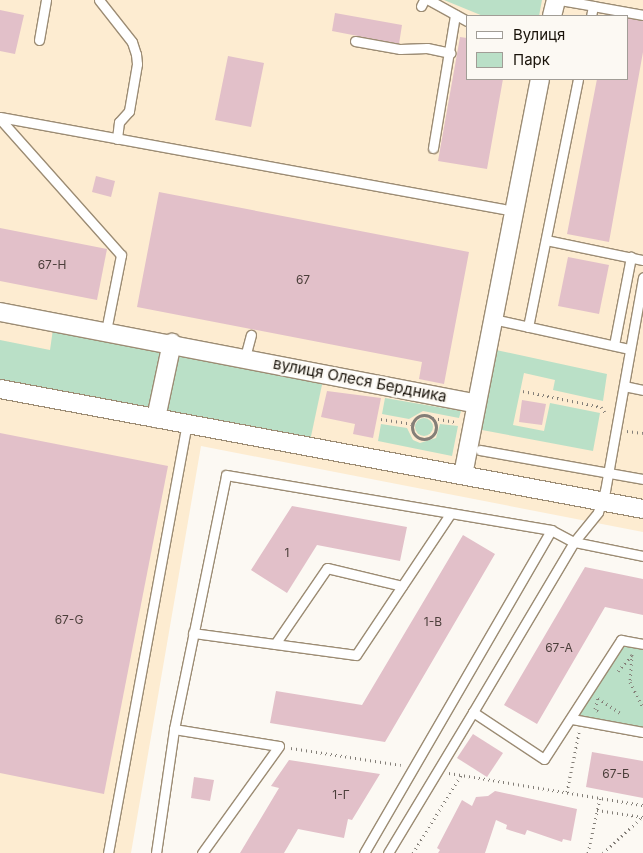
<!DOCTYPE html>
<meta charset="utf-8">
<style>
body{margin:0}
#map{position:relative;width:643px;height:853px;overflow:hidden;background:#fcf9f3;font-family:Inter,sans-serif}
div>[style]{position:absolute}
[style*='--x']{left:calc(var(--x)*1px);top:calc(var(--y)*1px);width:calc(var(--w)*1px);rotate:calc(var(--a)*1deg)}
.built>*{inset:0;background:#fdecd1}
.green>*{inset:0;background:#bae0c7}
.round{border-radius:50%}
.building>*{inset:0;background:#e2c0c9}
.path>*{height:3px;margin-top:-1.5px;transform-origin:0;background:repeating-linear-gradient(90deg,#847f78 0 1px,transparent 0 5px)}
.path>.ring{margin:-1.5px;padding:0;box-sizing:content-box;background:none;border:3px solid #847f78;border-radius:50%}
.roads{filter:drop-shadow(1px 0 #9c8c74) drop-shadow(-1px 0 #9c8c74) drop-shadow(0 1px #9c8c74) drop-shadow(0 -1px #9c8c74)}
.service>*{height:9px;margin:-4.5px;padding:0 4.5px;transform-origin:4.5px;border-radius:4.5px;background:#fff}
.minor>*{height:18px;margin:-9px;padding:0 9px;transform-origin:9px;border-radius:9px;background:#fff}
span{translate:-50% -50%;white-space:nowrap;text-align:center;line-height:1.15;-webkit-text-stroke:4.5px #fcf9f3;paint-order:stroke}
.number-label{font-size:12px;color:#4b3e3a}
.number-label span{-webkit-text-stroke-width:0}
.street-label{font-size:15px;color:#19130a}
.legend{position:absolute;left:466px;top:15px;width:162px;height:65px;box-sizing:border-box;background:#fcf9f3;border:1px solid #a19d96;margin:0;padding:6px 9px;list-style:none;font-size:15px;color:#19130a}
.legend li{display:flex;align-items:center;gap:10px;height:25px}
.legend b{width:25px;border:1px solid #a19d96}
</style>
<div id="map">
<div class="built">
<div style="clip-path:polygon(evenodd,0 0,643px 0,643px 532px,201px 446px,131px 853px,0 853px,0 0,467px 16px,627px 16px,627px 79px,467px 79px,467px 16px)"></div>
</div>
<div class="green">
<div style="clip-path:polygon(444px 0,542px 0,539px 16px,483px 16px)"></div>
<div style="clip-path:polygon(53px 329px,162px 349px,149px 410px,0 382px,0 340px,50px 350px)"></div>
<div style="clip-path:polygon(496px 350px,607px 374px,603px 401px,553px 390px,555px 380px,524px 373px,513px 425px,544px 431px,550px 403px,600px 413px,593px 451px,482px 430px)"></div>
<div style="clip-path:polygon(176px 351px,323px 380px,310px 441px,167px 413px)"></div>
<div style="clip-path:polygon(385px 398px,461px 411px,459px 418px,423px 411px,409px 419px,382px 414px)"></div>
<div class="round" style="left:415px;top:418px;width:18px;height:18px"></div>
<div style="clip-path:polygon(381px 424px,407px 428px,413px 440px,420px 443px,436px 438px,440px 424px,458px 426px,452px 456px,378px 441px)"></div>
<div style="clip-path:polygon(622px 643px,643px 647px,643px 728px,577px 716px)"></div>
</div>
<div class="building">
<div style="clip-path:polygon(0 10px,24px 15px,15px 54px,0 51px)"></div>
<div style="clip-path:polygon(335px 13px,402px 25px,399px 44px,332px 31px)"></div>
<div style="clip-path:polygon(627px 18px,643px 21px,643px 52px,609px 242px,567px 234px,597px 79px,627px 79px)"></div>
<div style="clip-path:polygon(460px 37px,467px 38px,467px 79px,503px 79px,487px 169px,438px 161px)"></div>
<div style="clip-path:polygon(228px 56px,264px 63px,251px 127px,215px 120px)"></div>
<div style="clip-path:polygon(96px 176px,115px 181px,111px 197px,92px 192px)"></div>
<div style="clip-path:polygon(159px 192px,469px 252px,444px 384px,419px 379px,422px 362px,137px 307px)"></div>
<div style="clip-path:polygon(0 228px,107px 249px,97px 300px,0 281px)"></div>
<div style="clip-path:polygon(568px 257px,609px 265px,599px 314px,558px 306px)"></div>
<div style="clip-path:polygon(327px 391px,381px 398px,373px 438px,353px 434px,355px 424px,321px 417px)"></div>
<div style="clip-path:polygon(522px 400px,546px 404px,542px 425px,519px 422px)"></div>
<div style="clip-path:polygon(0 433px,168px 466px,104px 794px,0 773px)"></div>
<div style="clip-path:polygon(292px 506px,407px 527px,400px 561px,317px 545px,287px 593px,251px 570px)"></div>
<div style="clip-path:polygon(463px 535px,495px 554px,385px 742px,270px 723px,276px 691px,362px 705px)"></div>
<div style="clip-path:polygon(585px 567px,643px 579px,643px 615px,605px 607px,537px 724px,504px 705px)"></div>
<div style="clip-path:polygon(473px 734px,503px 753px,487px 777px,457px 758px)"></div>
<div style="clip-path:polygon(592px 752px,643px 761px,643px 798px,586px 787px)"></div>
<div style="clip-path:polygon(289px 760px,380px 774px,352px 820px,348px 819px,344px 838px,298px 829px,284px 853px,240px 853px,279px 788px,271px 786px)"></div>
<div style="clip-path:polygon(194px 777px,214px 780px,210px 801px,191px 798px)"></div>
<div style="clip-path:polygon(495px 791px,577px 809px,571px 841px,563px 839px,562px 842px,527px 830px,525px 835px,506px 829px,507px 825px,496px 820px,485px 853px,438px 853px,440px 850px,437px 848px,462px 800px,472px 806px,476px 797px,488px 796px)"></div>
</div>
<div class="path">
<div style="--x:523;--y:391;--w:80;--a:11.6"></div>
<div style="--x:601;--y:407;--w:9;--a:54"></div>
<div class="ring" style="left:412px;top:415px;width:21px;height:21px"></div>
<div style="--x:433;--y:418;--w:23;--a:10"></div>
<div style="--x:381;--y:419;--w:31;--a:9"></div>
<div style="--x:627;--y:431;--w:16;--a:7"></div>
<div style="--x:632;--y:654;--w:28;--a:94"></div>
<div style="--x:630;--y:682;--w:29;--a:63"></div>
<div style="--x:618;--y:671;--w:21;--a:-49"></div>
<div style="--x:598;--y:711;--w:4;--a:-146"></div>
<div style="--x:595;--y:709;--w:11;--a:-75"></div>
<div style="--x:598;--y:698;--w:29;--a:34"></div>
<div style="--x:291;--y:748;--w:111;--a:8.8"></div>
<div style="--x:449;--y:773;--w:197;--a:9.4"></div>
<div style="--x:567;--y:792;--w:61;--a:-78.7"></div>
<div style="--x:597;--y:810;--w:47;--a:8.7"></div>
<div style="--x:413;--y:853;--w:92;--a:-58.4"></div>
<div style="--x:588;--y:853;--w:56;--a:-77.7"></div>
<div style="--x:603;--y:853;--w:53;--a:-42.7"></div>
</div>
<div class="roads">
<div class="service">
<div style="--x:99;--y:0;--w:53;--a:51.8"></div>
<div style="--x:132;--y:42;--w:13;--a:72"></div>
<div style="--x:136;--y:54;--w:10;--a:84"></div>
<div style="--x:137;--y:64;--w:48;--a:99.7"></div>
<div style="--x:129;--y:111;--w:15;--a:132"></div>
<div style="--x:119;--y:122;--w:17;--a:97"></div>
<div style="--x:429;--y:0;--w:43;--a:28.9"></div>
<div style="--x:560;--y:0;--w:34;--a:10"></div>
<div style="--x:593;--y:6;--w:10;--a:101"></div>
<div style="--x:421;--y:6;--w:7;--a:-63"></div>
<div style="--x:593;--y:6;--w:51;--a:10.2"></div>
<div style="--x:39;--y:40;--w:41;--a:-80.1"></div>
<div style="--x:355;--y:41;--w:46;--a:10.1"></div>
<div style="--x:400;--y:49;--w:27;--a:-2"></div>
<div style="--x:427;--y:48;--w:24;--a:12"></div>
<div style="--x:0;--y:117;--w:523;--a:10.36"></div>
<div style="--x:0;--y:119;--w:182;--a:48.3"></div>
<div style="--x:121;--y:255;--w:77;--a:101.2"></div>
<div style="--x:433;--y:148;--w:135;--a:-80.6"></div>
<div style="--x:546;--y:240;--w:99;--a:11.7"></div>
<div style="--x:493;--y:319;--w:140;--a:12.4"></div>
<div style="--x:528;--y:327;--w:253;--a:-78.6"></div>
<div style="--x:614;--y:345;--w:90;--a:-79.1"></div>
<div style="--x:245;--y:357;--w:23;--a:-75"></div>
<div style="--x:624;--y:386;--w:19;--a:12"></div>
<div style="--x:480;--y:450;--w:166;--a:10.1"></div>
<div style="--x:643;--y:556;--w:70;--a:-168.5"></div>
<div style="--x:574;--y:542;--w:198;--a:120.7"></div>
<div style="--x:473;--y:712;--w:85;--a:33.5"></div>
<div style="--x:544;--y:759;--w:142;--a:-57.1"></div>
<div style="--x:621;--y:640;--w:22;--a:10"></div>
<div style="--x:193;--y:633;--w:164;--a:7.7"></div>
<div style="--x:356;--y:655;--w:169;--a:-56.3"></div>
<div style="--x:275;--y:644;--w:92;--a:-55.6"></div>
<div style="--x:327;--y:568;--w:77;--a:13.5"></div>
<div style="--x:572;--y:719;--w:72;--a:10.4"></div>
<div style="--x:174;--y:729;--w:106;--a:9.2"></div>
<div style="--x:279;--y:746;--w:132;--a:125.7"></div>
<div style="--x:108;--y:853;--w:436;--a:-79.6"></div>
<div style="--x:156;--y:853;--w:125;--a:-81.7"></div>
<div style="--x:174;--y:729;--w:259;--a:-78.4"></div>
<div style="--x:226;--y:475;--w:330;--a:9.6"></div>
<div style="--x:364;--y:853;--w:373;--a:-59.9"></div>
<div style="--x:551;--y:530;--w:26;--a:28"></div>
<div style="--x:574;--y:542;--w:38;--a:-51"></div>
<div style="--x:598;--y:512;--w:22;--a:-72"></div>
<div style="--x:605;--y:491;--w:217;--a:-79.9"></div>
<div style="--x:388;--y:853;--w:165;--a:-58.9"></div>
</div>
<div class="minor">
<div style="--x:552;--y:16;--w:16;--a:-76"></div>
<div style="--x:0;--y:312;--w:485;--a:10.9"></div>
<div style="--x:0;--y:389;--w:654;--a:10.57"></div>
<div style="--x:156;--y:418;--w:77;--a:-78"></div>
<div style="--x:463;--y:475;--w:403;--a:-79"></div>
</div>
</div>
<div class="number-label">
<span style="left:52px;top:265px">67-Н</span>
<span style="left:303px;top:280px">67</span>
<span style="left:287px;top:553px">1</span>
<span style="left:69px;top:620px">67-G</span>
<span style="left:433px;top:622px">1-В</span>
<span style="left:559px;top:648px">67-А</span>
<span style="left:616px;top:774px">67-Б</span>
<span style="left:341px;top:795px">1-Г</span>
</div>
<div class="street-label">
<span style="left:360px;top:380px;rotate:11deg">вулиця Олеся Бердника</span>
</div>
<ul class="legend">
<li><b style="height:6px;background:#fff"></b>Вулиця</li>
<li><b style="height:14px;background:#bae0c7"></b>Парк</li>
</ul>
</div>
